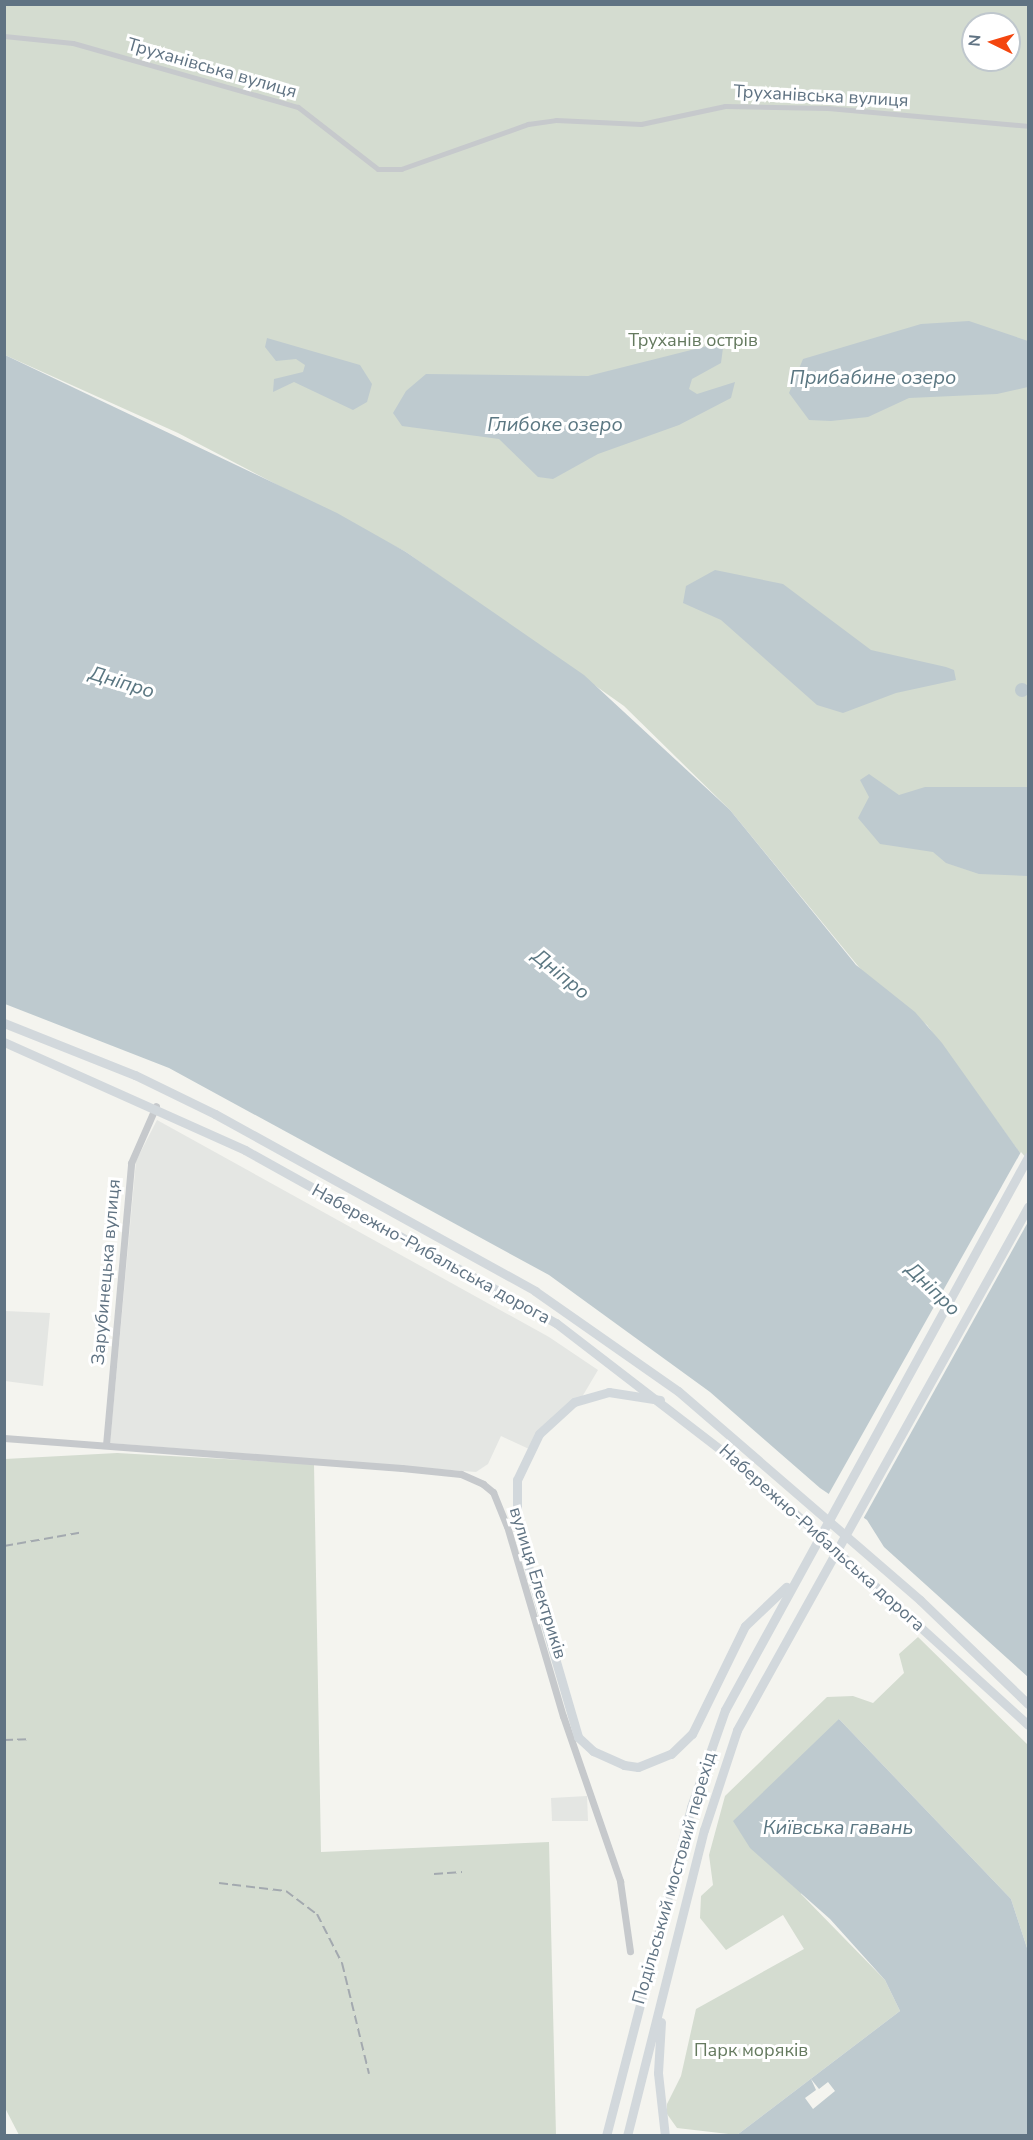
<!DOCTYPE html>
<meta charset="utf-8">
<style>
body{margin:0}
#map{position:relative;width:1033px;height:2140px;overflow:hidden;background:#f4f4ef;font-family:"Nunito Sans",sans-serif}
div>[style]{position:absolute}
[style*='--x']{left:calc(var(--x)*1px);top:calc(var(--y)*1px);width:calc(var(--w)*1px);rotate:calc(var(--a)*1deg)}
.built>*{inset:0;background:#e4e6e3}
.green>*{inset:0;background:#d4dcd0}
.water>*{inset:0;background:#becacf}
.round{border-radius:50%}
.pier>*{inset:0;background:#f4f4ef}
.pedestrian>*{height:5px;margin:-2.5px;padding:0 2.5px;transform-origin:2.5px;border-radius:2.5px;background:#c6c9cc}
.minor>*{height:7px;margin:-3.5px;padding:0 3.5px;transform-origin:3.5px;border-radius:3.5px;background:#c6c9cc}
.secondary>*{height:9px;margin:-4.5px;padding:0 4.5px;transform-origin:4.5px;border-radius:4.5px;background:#d2d8dc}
.rail>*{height:2px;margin-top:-1px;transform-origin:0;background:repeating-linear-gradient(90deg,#a3a9af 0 9px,transparent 0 13.5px)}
span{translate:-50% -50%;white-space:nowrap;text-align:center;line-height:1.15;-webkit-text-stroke:6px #fff;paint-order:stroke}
.street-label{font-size:18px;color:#607383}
.park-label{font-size:18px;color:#657a5f}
.water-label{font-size:20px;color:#5b7782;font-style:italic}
.frame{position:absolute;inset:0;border:6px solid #607383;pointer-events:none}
.north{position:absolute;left:961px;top:12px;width:60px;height:60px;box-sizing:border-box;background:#fff;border:2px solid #bfc7cd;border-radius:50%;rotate:275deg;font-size:16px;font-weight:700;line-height:24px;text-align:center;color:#607383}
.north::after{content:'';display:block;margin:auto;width:21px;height:27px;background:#f4460f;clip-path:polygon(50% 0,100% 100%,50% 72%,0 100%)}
</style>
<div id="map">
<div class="built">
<div style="clip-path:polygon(157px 1120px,549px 1337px,598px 1370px,582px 1397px,529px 1449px,501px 1436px,488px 1464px,476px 1472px,110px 1443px,136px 1161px)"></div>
<div style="clip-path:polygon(5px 1311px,50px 1313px,43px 1386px,5px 1381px)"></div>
<div style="clip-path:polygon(587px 1796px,588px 1821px,552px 1821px,551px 1798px)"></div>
</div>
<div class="green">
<div style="clip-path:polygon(evenodd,5px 5px,1028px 5px,1028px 1164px,927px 1025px,872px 983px,730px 810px,624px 706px,406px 552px,178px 433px,5px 355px,5px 5px,973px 24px,1009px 24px,1009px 60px,973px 60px,973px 24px)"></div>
<div style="clip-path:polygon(117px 1453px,314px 1464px,321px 1852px,549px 1842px,556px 2135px,19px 2135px,5px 2108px,5px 1459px)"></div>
<div style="clip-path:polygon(918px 1637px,1028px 1745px,1028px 1951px,1011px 1899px,839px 1719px,801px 1894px,885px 1980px,900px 2011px,737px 2135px,677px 2128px,667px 2114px,667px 2104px,681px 2076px,696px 2009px,804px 1949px,783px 1915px,726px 1950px,700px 1918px,701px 1896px,713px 1885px,709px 1855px,725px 1796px,827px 1697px,853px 1696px,873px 1703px,904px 1673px,899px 1654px)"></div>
</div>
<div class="water">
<div style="clip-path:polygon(969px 321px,1028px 341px,1028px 387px,997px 394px,909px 398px,868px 417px,831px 421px,809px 420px,789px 393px,803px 359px,921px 324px)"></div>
<div style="clip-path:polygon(267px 338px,360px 365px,372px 384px,367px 402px,353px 410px,294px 382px,273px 392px,274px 379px,303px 372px,305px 365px,296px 359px,276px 361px,265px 347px)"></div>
<div style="clip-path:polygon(711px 345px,723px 348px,721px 363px,692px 379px,689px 389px,697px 394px,735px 382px,731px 398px,679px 425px,598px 454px,553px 479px,538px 477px,499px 439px,402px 426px,393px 413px,406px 391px,426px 374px,588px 376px)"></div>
<div style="clip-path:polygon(5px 355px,337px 513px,406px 552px,584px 675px,730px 810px,856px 965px,915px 1012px,942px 1043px,1028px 1164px,1028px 1677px,884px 1547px,867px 1520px,820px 1488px,710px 1392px,549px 1275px,169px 1068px,5px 1004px)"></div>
<div style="clip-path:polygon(715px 570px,783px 584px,871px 650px,946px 667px,954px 670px,956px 680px,896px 693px,843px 713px,817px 705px,721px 620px,683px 603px,686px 586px)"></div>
<div class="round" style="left:1015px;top:683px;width:14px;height:14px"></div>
<div style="clip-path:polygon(869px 774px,899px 795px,925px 787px,1028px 787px,1028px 876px,979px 874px,946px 863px,933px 852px,880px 844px,858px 818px,869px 797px,860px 780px)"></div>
<div style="clip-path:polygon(839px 1719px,1011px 1899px,1028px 1951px,1028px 2135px,737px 2135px,900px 2011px,885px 1980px,830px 1919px,750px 1848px,733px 1821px)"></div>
</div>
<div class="pier">
<div style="clip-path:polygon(1021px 1152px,1028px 1160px,1028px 1222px,862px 1521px,827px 1497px)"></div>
<div style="clip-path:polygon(811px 2079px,819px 2089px,828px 2082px,835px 2091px,813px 2109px,805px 2098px,816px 2090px)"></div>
</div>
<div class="pedestrian">
<div style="--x:4;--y:36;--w:69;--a:5.8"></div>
<div style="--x:73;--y:43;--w:234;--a:15.9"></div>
<div style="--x:298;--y:107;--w:101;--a:37.8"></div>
<div style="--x:378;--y:169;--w:23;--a:0"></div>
<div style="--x:401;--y:169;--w:135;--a:-19.5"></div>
<div style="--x:528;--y:124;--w:28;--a:-8"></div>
<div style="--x:556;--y:120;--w:85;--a:2.7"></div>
<div style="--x:641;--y:124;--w:86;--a:-12.1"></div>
<div style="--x:725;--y:106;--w:103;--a:1.1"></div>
<div style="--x:828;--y:108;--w:201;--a:5.1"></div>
</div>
<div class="minor">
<div style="--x:4;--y:1438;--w:399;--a:4.3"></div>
<div style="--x:402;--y:1468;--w:59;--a:5.8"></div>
<div style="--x:461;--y:1474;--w:24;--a:24"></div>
<div style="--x:483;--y:1484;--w:13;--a:39"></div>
<div style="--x:493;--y:1492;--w:37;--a:68"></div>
<div style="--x:507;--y:1526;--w:198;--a:73.6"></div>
<div style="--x:563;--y:1716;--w:175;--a:70.9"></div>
<div style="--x:620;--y:1881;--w:71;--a:81.9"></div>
<div style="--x:106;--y:1445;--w:283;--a:-84.9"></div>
<div style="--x:131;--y:1163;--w:62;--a:-66.3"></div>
</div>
<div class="secondary">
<div style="--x:4;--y:1023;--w:141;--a:21.7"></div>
<div style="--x:135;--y:1075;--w:89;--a:26"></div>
<div style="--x:215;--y:1114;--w:366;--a:28.9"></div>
<div style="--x:535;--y:1291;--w:174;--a:35"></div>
<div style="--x:678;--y:1391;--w:320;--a:40.8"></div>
<div style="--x:920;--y:1600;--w:150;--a:43.9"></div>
<div style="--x:4;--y:1042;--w:264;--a:24.1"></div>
<div style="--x:245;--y:1150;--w:356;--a:29.1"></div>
<div style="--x:556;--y:1323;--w:241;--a:37.6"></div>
<div style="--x:747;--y:1470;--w:379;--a:42.2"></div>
<div style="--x:660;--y:1400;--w:52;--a:-171.1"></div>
<div style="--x:609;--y:1392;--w:36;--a:164"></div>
<div style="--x:574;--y:1402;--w:47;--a:137.6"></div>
<div style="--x:539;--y:1434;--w:51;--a:115.6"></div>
<div style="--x:517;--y:1480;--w:48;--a:90"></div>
<div style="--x:517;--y:1528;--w:218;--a:73.7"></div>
<div style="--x:578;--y:1737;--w:21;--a:43"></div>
<div style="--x:593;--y:1751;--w:34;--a:24"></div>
<div style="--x:624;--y:1765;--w:14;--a:8"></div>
<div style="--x:638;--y:1767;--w:35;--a:-22"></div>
<div style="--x:671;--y:1754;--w:29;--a:-44"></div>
<div style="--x:692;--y:1734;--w:120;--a:-63.9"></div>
<div style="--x:745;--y:1626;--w:57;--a:-43.6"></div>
<div style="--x:661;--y:2022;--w:51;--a:93.4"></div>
<div style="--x:658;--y:2073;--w:63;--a:83.7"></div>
<div style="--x:606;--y:2136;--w:340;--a:-75.5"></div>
<div style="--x:691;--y:1807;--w:103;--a:-70.7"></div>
<div style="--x:725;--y:1710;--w:631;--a:-61.28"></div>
<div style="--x:627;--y:2136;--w:316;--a:-75.9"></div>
<div style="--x:704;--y:1830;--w:105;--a:-71.7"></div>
<div style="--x:737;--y:1730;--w:599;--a:-60.91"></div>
</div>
<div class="rail">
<div style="--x:4;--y:1546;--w:81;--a:-9.9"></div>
<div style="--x:4;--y:1740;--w:24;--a:-2"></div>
<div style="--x:434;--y:1874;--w:28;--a:-4"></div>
<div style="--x:219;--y:1883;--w:67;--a:6.8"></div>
<div style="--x:286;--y:1891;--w:39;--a:37"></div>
<div style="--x:317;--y:1914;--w:55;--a:63"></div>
<div style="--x:342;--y:1963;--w:114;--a:76.3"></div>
</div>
<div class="street-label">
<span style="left:212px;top:68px;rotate:16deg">Труханівська вулиця</span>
<span style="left:821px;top:96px;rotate:3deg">Труханівська вулиця</span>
<span style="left:431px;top:1254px;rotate:29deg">Набережно-Рибальська дорога</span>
<span style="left:106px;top:1272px;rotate:-85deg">Зарубинецька вулиця</span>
<span style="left:822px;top:1538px;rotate:42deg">Набережно-Рибальська дорога</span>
<span style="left:538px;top:1583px;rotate:73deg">вулиця Електриків</span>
<span style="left:674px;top:1878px;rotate:-74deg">Подільський мостовий перехід</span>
</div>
<div class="park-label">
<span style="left:693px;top:340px">Труханів острів</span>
<span style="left:751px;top:2050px">Парк моряків</span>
</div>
<div class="water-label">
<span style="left:873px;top:377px">Прибабине озеро</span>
<span style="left:555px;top:424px">Глибоке озеро</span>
<span style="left:122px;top:682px;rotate:17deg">Дніпро</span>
<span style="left:561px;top:974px;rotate:39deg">Дніпро</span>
<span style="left:933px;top:1289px;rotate:44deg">Дніпро</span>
<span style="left:838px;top:1827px">Київська гавань</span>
</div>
<div class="frame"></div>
<div class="north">N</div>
</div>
